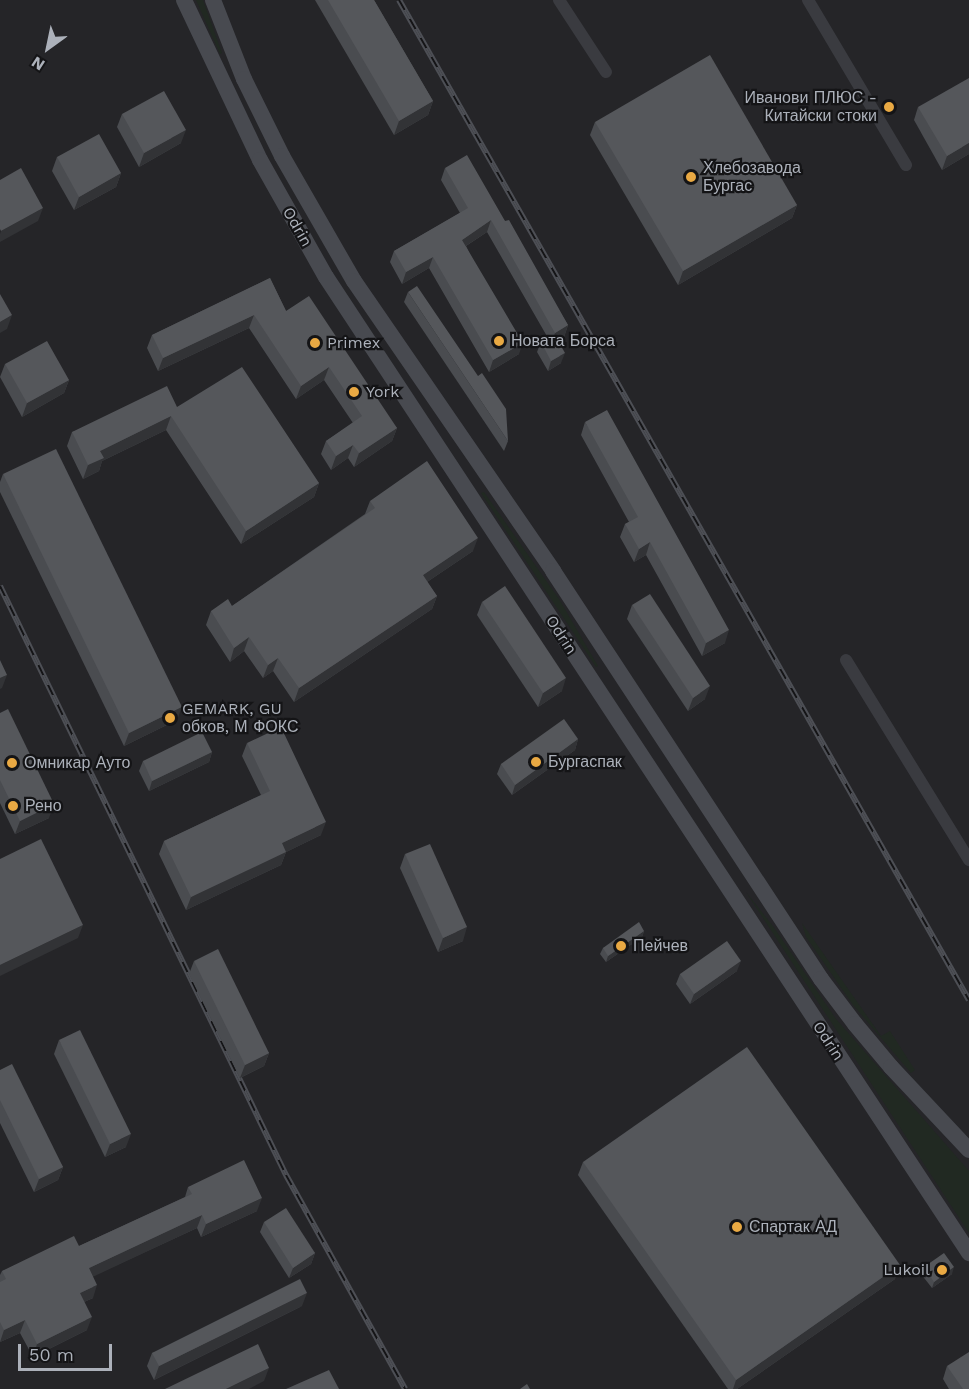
<!DOCTYPE html>
<meta charset="utf-8">
<style>
body{margin:0}
#map{position:relative;width:969px;height:1389px;overflow:hidden;background:#19191b;font-family:"Work Sans",sans-serif}
div>[style]{position:absolute}
[style*='--x']{left:calc(var(--x)*1px);top:calc(var(--y)*1px);width:calc(var(--w)*1px);rotate:calc(var(--a)*1deg)}
.built>*{inset:0;background:#252528}
.green>*{inset:0;background:#212922}
.street>*{height:12px;margin:-6px;padding:0 6px;transform-origin:6px;border-radius:6px;background:#3a3b40}
.secondary>*{height:16px;margin:-8px;padding:0 8px;transform-origin:8px;border-radius:8px;background:#484a50}
.rail>*{height:6px;margin-top:-3px;transform-origin:0;background:repeating-linear-gradient(90deg,#141416 0 11px,#4d4f55 0 22px);box-sizing:border-box;border-block:2px solid #4d4f55}
.wall>*{inset:0;background:#4a4c50}
.shaded-wall>*{inset:0;background:#323336}
.building>*{inset:0;background:#55575b}
.dots>*{width:16px;height:16px;translate:-50% -50%;box-sizing:border-box;border:3px solid #141416;border-radius:50%}
span{translate:-50% -50%;white-space:nowrap;text-align:center;line-height:1.15;-webkit-text-stroke:4.5px #141416;paint-order:stroke}
.poi-label{font-size:16px;color:#acb1ba}
.right{translate:-100% -50%;text-align:right}
.left{translate:0 -50%;text-align:left}
.street-label{font-size:16px;color:#acb1ba}
.north{position:absolute;left:18px;top:18px;width:60px;height:60px;-webkit-text-stroke:4px #141416;paint-order:stroke;rotate:213deg;font-size:16px;font-weight:700;line-height:24px;text-align:center;color:#acb1ba}
.north::after{content:'';display:block;margin:auto;width:21px;height:27px;background:#acb1ba;clip-path:polygon(50% 0,100% 100%,50% 72%,0 100%)}
.scale{position:absolute;left:18px;top:1344px;width:94px;height:27px;box-sizing:border-box;border:3px solid #acb1ba;border-top:0;padding-left:8px;font-size:18px;line-height:21px;white-space:nowrap;color:#acb1ba;-webkit-text-stroke:4px #141416;paint-order:stroke}
</style>
<div id="map">
<div class="built">
<div style="clip-path:polygon(0 0,969px 0,969px 1389px,0 1389px)"></div>
</div>
<div class="green">
<div style="clip-path:polygon(196px 0,203px 0,222px 53px,220px 54px)"></div>
<div style="clip-path:polygon(484px 492px,559px 599px,598px 666px,596px 667px,481px 493px)"></div>
<div style="clip-path:polygon(746px 892px,773px 926px,836px 1019px,969px 1171px,969px 1233px)"></div>
<div style="clip-path:polygon(802px 923px,881px 1036px,890px 1031px,915px 1070px,911px 1073px,853px 1005px,806px 937px)"></div>
</div>
<div class="street">
<div style="--x:559;--y:0;--w:86;--a:56.9"></div>
<div style="--x:808;--y:0;--w:192;--a:59.3"></div>
<div style="--x:846;--y:660;--w:235;--a:58.4"></div>
</div>
<div class="secondary">
<div style="--x:184;--y:0;--w:177;--a:64.6"></div>
<div style="--x:260;--y:160;--w:134;--a:60.6"></div>
<div style="--x:326;--y:277;--w:1169;--a:56.62"></div>
<div style="--x:213;--y:0;--w:85;--a:68.6"></div>
<div style="--x:244;--y:79;--w:86;--a:63.7"></div>
<div style="--x:282;--y:156;--w:144;--a:60.1"></div>
<div style="--x:354;--y:281;--w:352;--a:55.5"></div>
<div style="--x:553;--y:571;--w:488;--a:56.7"></div>
<div style="--x:821;--y:979;--w:56;--a:52.9"></div>
<div style="--x:855;--y:1024;--w:56;--a:50.1"></div>
<div style="--x:891;--y:1067;--w:114;--a:46.8"></div>
</div>
<div class="rail">
<div style="--x:399;--y:0;--w:1151;--a:60.32"></div>
<div style="--x:0;--y:586;--w:655;--a:64.1"></div>
<div style="--x:286;--y:1175;--w:245;--a:60.9"></div>
</div>
<div class="wall">
<div style="clip-path:polygon(315px 0,374px 0,433px 101px,428px 115px,394px 135px)"></div>
<div style="clip-path:polygon(918px 107px,969px 154px,942px 170px,914px 120px)"></div>
<div style="clip-path:polygon(122px 114px,181px 143px,139px 167px,117px 127px)"></div>
<div style="clip-path:polygon(595px 122px,797px 205px,792px 218px,678px 285px,590px 135px)"></div>
<div style="clip-path:polygon(57px 157px,121px 173px,116px 187px,74px 210px,52px 171px)"></div>
<div style="clip-path:polygon(445px 168px,505px 221px,568px 325px,564px 337px,558px 340px,561px 363px,548px 371px,537px 352px,541px 342px,548px 338px,487px 232px,466px 246px,519px 354px,489px 372px,429px 268px,402px 284px,390px 262px,394px 251px,460px 213px,441px 180px)"></div>
<div style="clip-path:polygon(270px 278px,286px 311px,397px 428px,392px 441px,354px 467px,348px 458px,331px 470px,321px 454px,326px 441px,353px 423px,324px 380px,296px 399px,249px 328px,158px 371px,147px 348px,152px 335px)"></div>
<div style="clip-path:polygon(408px 292px,508px 441px,504px 451px,404px 302px)"></div>
<div style="clip-path:polygon(5px 364px,69px 380px,64px 393px,22px 417px,0 377px)"></div>
<div style="clip-path:polygon(177px 407px,319px 483px,314px 497px,241px 544px,166px 430px,102px 461px,99px 471px,83px 479px,67px 446px,72px 432px)"></div>
<div style="clip-path:polygon(585px 422px,725px 643px,702px 656px,646px 555px,634px 562px,620px 537px,625px 524px,629px 522px,581px 435px)"></div>
<div style="clip-path:polygon(3px 474px,177px 720px,124px 746px,0 492px,0 482px)"></div>
<div style="clip-path:polygon(370px 501px,473px 551px,427px 582px,437px 596px,432px 609px,294px 702px,273px 671px,263px 678px,244px 651px,230px 662px,206px 625px,211px 611px,232px 606px,365px 514px)"></div>
<div style="clip-path:polygon(482px 602px,562px 691px,538px 707px,477px 615px)"></div>
<div style="clip-path:polygon(632px 605px,705px 699px,688px 711px,627px 619px)"></div>
<div style="clip-path:polygon(0 713px,49px 818px,15px 834px,0 803px)"></div>
<div style="clip-path:polygon(578px 739px,575px 750px,512px 795px,497px 774px,501px 764px)"></div>
<div style="clip-path:polygon(247px 743px,321px 835px,286px 852px,281px 865px,186px 910px,159px 854px,164px 841px,261px 795px,242px 756px)"></div>
<div style="clip-path:polygon(212px 752px,209px 762px,149px 791px,139px 771px,143px 761px)"></div>
<div style="clip-path:polygon(405px 854px,463px 941px,438px 952px,400px 868px)"></div>
<div style="clip-path:polygon(644px 931px,642px 937px,606px 962px,600px 954px,603px 948px)"></div>
<div style="clip-path:polygon(194px 961px,269px 1053px,264px 1066px,240px 1078px,189px 974px)"></div>
<div style="clip-path:polygon(737px 971px,690px 1004px,676px 984px,680px 974px)"></div>
<div style="clip-path:polygon(59px 1040px,126px 1147px,105px 1157px,54px 1054px)"></div>
<div style="clip-path:polygon(0 1070px,63px 1167px,58px 1180px,34px 1192px,0 1123px)"></div>
<div style="clip-path:polygon(583px 1162px,895px 1279px,737px 1389px,728px 1389px,578px 1175px)"></div>
<div style="clip-path:polygon(188px 1187px,257px 1211px,201px 1237px,197px 1228px,93px 1276px,93px 1298px,84px 1302px,87px 1330px,33px 1357px,20px 1333px,0 1342px,0 1275px,2px 1271px,79px 1246px,185px 1197px)"></div>
<div style="clip-path:polygon(264px 1222px,315px 1253px,311px 1264px,289px 1278px,260px 1232px)"></div>
<div style="clip-path:polygon(924px 1267px,952px 1274px,932px 1288px,921px 1274px)"></div>
<div style="clip-path:polygon(302px 1306px,154px 1380px,147px 1366px,152px 1353px)"></div>
<div style="clip-path:polygon(947px 1366px,969px 1389px,949px 1389px,943px 1379px)"></div>
</div>
<div class="shaded-wall">
<div style="clip-path:polygon(433px 101px,428px 115px,394px 135px,399px 121px)"></div>
<div style="clip-path:polygon(186px 130px,181px 143px,139px 167px,144px 153px)"></div>
<div style="clip-path:polygon(969px 143px,969px 154px,942px 170px,947px 156px)"></div>
<div style="clip-path:polygon(121px 173px,116px 187px,74px 210px,79px 197px)"></div>
<div style="clip-path:polygon(797px 205px,792px 218px,678px 285px,683px 271px)"></div>
<div style="clip-path:polygon(43px 208px,38px 221px,0 242px,0 234px,1px 231px)"></div>
<div style="clip-path:polygon(491px 220px,487px 232px,458px 251px,462px 240px)"></div>
<div style="clip-path:polygon(433px 257px,429px 268px,402px 284px,406px 272px)"></div>
<div style="clip-path:polygon(12px 315px,7px 329px,0 333px,0 322px)"></div>
<div style="clip-path:polygon(254px 315px,249px 328px,158px 371px,163px 358px)"></div>
<div style="clip-path:polygon(568px 325px,564px 337px,551px 344px,555px 333px)"></div>
<div style="clip-path:polygon(523px 343px,519px 354px,489px 372px,493px 360px)"></div>
<div style="clip-path:polygon(565px 353px,561px 363px,548px 371px,551px 361px)"></div>
<div style="clip-path:polygon(329px 367px,324px 380px,296px 399px,301px 386px)"></div>
<div style="clip-path:polygon(69px 380px,64px 393px,22px 417px,27px 403px)"></div>
<div style="clip-path:polygon(171px 416px,166px 430px,102px 461px,99px 471px,83px 479px,88px 465px,100px 451px)"></div>
<div style="clip-path:polygon(397px 428px,392px 441px,354px 467px,359px 453px)"></div>
<div style="clip-path:polygon(353px 445px,348px 458px,331px 470px,336px 456px)"></div>
<div style="clip-path:polygon(319px 483px,314px 497px,241px 544px,246px 531px)"></div>
<div style="clip-path:polygon(478px 538px,473px 551px,418px 588px,423px 575px)"></div>
<div style="clip-path:polygon(650px 542px,646px 555px,634px 562px,639px 549px)"></div>
<div style="clip-path:polygon(437px 596px,432px 609px,294px 702px,299px 688px)"></div>
<div style="clip-path:polygon(729px 630px,725px 643px,702px 656px,706px 643px)"></div>
<div style="clip-path:polygon(249px 637px,244px 651px,230px 662px,234px 648px)"></div>
<div style="clip-path:polygon(278px 658px,273px 671px,263px 678px,268px 665px)"></div>
<div style="clip-path:polygon(7px 675px,2px 688px,0 689px,0 678px)"></div>
<div style="clip-path:polygon(566px 678px,562px 691px,538px 707px,543px 693px)"></div>
<div style="clip-path:polygon(710px 686px,705px 699px,688px 711px,693px 698px)"></div>
<div style="clip-path:polygon(182px 707px,177px 720px,124px 746px,129px 733px)"></div>
<div style="clip-path:polygon(578px 739px,575px 750px,512px 795px,515px 785px)"></div>
<div style="clip-path:polygon(212px 752px,209px 762px,149px 791px,152px 781px)"></div>
<div style="clip-path:polygon(54px 804px,49px 818px,15px 834px,20px 821px)"></div>
<div style="clip-path:polygon(326px 822px,321px 835px,280px 855px,286px 852px,281px 865px,186px 910px,191px 897px,282px 843px)"></div>
<div style="clip-path:polygon(83px 925px,78px 938px,0 976px,0 965px)"></div>
<div style="clip-path:polygon(467px 927px,463px 941px,438px 952px,443px 938px)"></div>
<div style="clip-path:polygon(644px 931px,642px 937px,606px 962px,608px 956px)"></div>
<div style="clip-path:polygon(741px 961px,737px 971px,690px 1004px,694px 994px)"></div>
<div style="clip-path:polygon(269px 1053px,264px 1066px,240px 1078px,245px 1065px)"></div>
<div style="clip-path:polygon(131px 1134px,126px 1147px,105px 1157px,110px 1144px)"></div>
<div style="clip-path:polygon(63px 1167px,58px 1180px,34px 1192px,39px 1179px)"></div>
<div style="clip-path:polygon(262px 1198px,257px 1211px,201px 1237px,206px 1224px)"></div>
<div style="clip-path:polygon(202px 1215px,197px 1228px,84px 1281px,89px 1268px)"></div>
<div style="clip-path:polygon(315px 1253px,311px 1264px,289px 1278px,293px 1268px)"></div>
<div style="clip-path:polygon(900px 1265px,895px 1279px,737px 1389px,733px 1389px,736px 1380px)"></div>
<div style="clip-path:polygon(954px 1267px,952px 1274px,932px 1288px,934px 1282px)"></div>
<div style="clip-path:polygon(97px 1285px,93px 1298px,75px 1306px,80px 1293px)"></div>
<div style="clip-path:polygon(307px 1293px,302px 1306px,154px 1380px,159px 1366px)"></div>
<div style="clip-path:polygon(92px 1317px,87px 1330px,33px 1357px,37px 1344px)"></div>
<div style="clip-path:polygon(25px 1320px,20px 1333px,0 1342px,4px 1330px)"></div>
<div style="clip-path:polygon(269px 1368px,264px 1381px,249px 1389px,226px 1389px)"></div>
</div>
<div class="building">
<div style="clip-path:polygon(328px 0,374px 0,433px 101px,399px 121px)"></div>
<div style="clip-path:polygon(710px 55px,797px 205px,683px 271px,595px 122px)"></div>
<div style="clip-path:polygon(969px 78px,969px 143px,947px 156px,918px 107px)"></div>
<div style="clip-path:polygon(164px 91px,186px 130px,144px 153px,122px 114px)"></div>
<div style="clip-path:polygon(99px 134px,121px 173px,79px 197px,57px 157px)"></div>
<div style="clip-path:polygon(467px 155px,505px 221px,509px 220px,568px 325px,555px 333px,491px 220px,462px 240px,523px 343px,493px 360px,433px 257px,406px 272px,394px 251px,468px 208px,445px 168px)"></div>
<div style="clip-path:polygon(21px 168px,43px 208px,1px 231px,0 229px,0 180px)"></div>
<div style="clip-path:polygon(270px 278px,286px 311px,309px 296px,397px 428px,359px 453px,353px 445px,336px 456px,326px 441px,362px 416px,329px 367px,301px 386px,254px 315px,163px 358px,152px 335px)"></div>
<div style="clip-path:polygon(417px 286px,478px 376px,482px 373px,506px 409px,508px 441px,408px 292px)"></div>
<div style="clip-path:polygon(0 294px,12px 315px,0 322px)"></div>
<div style="clip-path:polygon(555px 335px,565px 353px,551px 361px,541px 342px)"></div>
<div style="clip-path:polygon(47px 341px,69px 380px,27px 403px,5px 364px)"></div>
<div style="clip-path:polygon(242px 367px,319px 483px,246px 531px,171px 416px,100px 451px,104px 458px,88px 465px,72px 432px,167px 386px,177px 407px)"></div>
<div style="clip-path:polygon(607px 410px,729px 630px,706px 643px,650px 542px,639px 549px,625px 524px,638px 517px,585px 422px)"></div>
<div style="clip-path:polygon(56px 449px,182px 707px,129px 733px,3px 474px)"></div>
<div style="clip-path:polygon(427px 461px,478px 538px,423px 575px,437px 596px,299px 688px,278px 658px,268px 665px,249px 637px,234px 648px,211px 611px,228px 599px,232px 606px,375px 508px,370px 501px)"></div>
<div style="clip-path:polygon(505px 586px,566px 678px,543px 693px,482px 602px)"></div>
<div style="clip-path:polygon(650px 594px,710px 686px,693px 698px,632px 605px)"></div>
<div style="clip-path:polygon(0 660px,7px 675px,0 678px)"></div>
<div style="clip-path:polygon(8px 709px,54px 804px,20px 821px,0 780px,0 713px)"></div>
<div style="clip-path:polygon(564px 719px,578px 739px,515px 785px,501px 764px)"></div>
<div style="clip-path:polygon(281px 727px,326px 822px,282px 843px,286px 852px,191px 897px,164px 841px,270px 791px,247px 743px)"></div>
<div style="clip-path:polygon(202px 732px,212px 752px,152px 781px,143px 761px)"></div>
<div style="clip-path:polygon(41px 839px,83px 925px,0 965px,0 859px)"></div>
<div style="clip-path:polygon(430px 844px,467px 927px,443px 938px,405px 854px)"></div>
<div style="clip-path:polygon(639px 922px,644px 931px,608px 956px,603px 948px)"></div>
<div style="clip-path:polygon(727px 941px,741px 961px,694px 994px,680px 974px)"></div>
<div style="clip-path:polygon(218px 949px,269px 1053px,245px 1065px,194px 961px)"></div>
<div style="clip-path:polygon(80px 1030px,131px 1134px,110px 1144px,59px 1040px)"></div>
<div style="clip-path:polygon(747px 1047px,900px 1265px,736px 1380px,583px 1162px)"></div>
<div style="clip-path:polygon(12px 1064px,63px 1167px,39px 1179px,0 1100px,0 1070px)"></div>
<div style="clip-path:polygon(244px 1160px,262px 1198px,206px 1224px,202px 1215px,89px 1268px,97px 1285px,80px 1293px,92px 1317px,37px 1344px,25px 1320px,4px 1330px,0 1322px,0 1282px,6px 1279px,2px 1271px,74px 1236px,79px 1246px,192px 1194px,188px 1187px)"></div>
<div style="clip-path:polygon(286px 1208px,315px 1253px,293px 1268px,264px 1222px)"></div>
<div style="clip-path:polygon(944px 1253px,954px 1267px,934px 1282px,924px 1267px)"></div>
<div style="clip-path:polygon(300px 1279px,307px 1293px,159px 1366px,152px 1353px)"></div>
<div style="clip-path:polygon(258px 1344px,269px 1368px,226px 1389px,165px 1389px)"></div>
<div style="clip-path:polygon(969px 1352px,969px 1389px,963px 1389px,947px 1366px)"></div>
<div style="clip-path:polygon(329px 1370px,339px 1389px,286px 1389px)"></div>
<div style="clip-path:polygon(527px 1384px,530px 1389px,520px 1389px)"></div>
</div>
<div class="dots">
<div style="left:889px;top:107px;background:#e9a943"></div>
<div style="left:691px;top:177px;background:#e9a943"></div>
<div style="left:499px;top:341px;background:#e9a943"></div>
<div style="left:315px;top:343px;background:#e9a943"></div>
<div style="left:354px;top:392px;background:#e9a943"></div>
<div style="left:170px;top:718px;background:#e9a943"></div>
<div style="left:536px;top:762px;background:#e9a943"></div>
<div style="left:12px;top:763px;background:#e9a943"></div>
<div style="left:13px;top:806px;background:#e9a943"></div>
<div style="left:621px;top:946px;background:#e9a943"></div>
<div style="left:737px;top:1227px;background:#e9a943"></div>
<div style="left:942px;top:1270px;background:#e9a943"></div>
</div>
<div class="poi-label">
<span class="right" style="left:877px;top:107px">Иванови ПЛЮС -<br>Китайски стоки</span>
<span class="left" style="left:703px;top:177px">Хлебозавода<br>Бургас</span>
<span class="left" style="left:511px;top:341px">Новата Борса</span>
<span class="left" style="left:327px;top:343px">Primex</span>
<span class="left" style="left:366px;top:392px">York</span>
<span class="left" style="left:182px;top:718px">GEMARK, GU<br>обков, М ФОКС</span>
<span class="left" style="left:548px;top:762px">Бургаспак</span>
<span class="left" style="left:24px;top:763px">Омникар Ауто</span>
<span class="left" style="left:25px;top:806px">Рено</span>
<span class="left" style="left:633px;top:946px">Пейчев</span>
<span class="left" style="left:749px;top:1227px">Спартак АД</span>
<span class="right" style="left:930px;top:1270px">Lukoil</span>
</div>
<div class="street-label">
<span style="left:297px;top:227px;rotate:60deg">Odrin</span>
<span style="left:561px;top:635px;rotate:57deg">Odrin</span>
<span style="left:828px;top:1041px;rotate:57deg">Odrin</span>
</div>
<div class="north">N</div>
<div class="scale">50 m</div>
</div>
